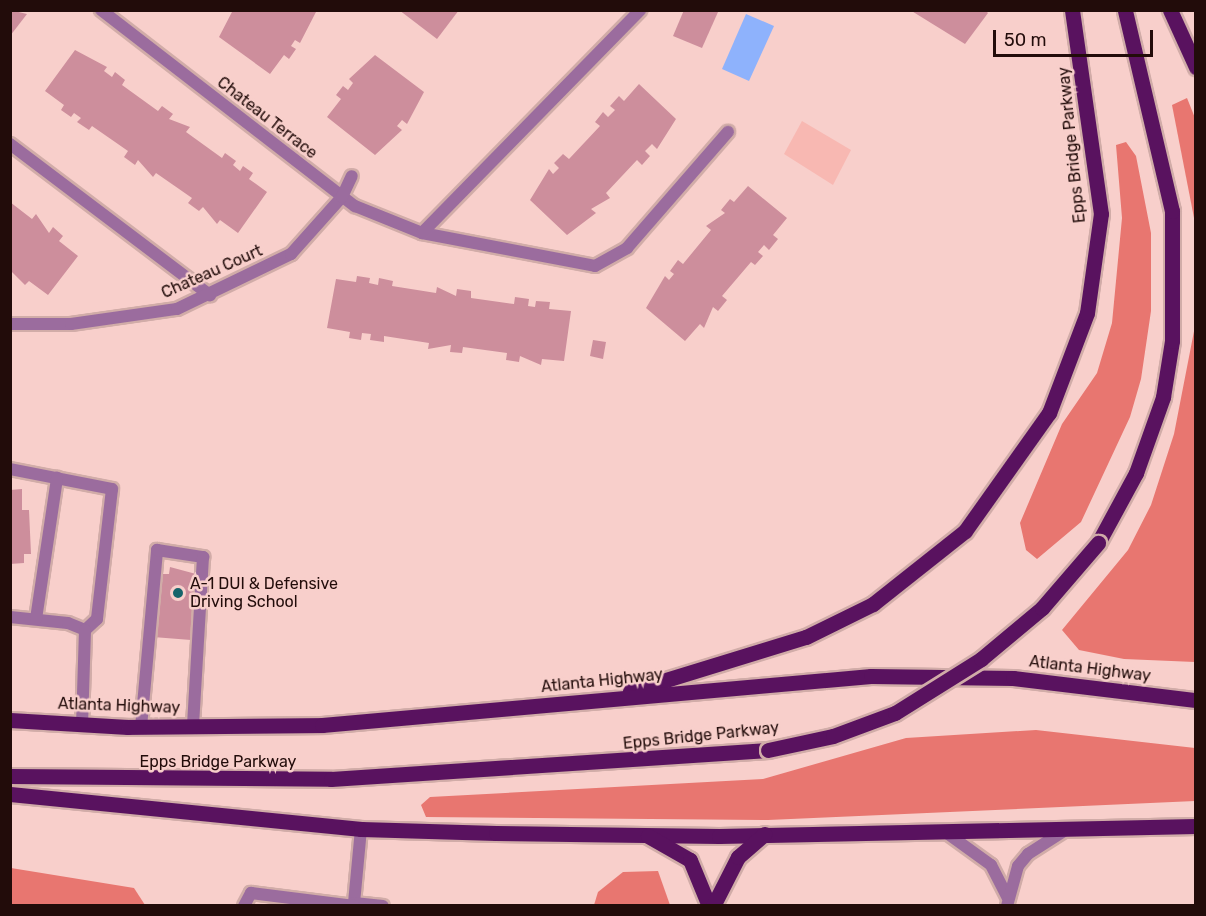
<!DOCTYPE html>
<style>
body{margin:0}
#map{position:relative;width:1206px;height:916px;overflow:hidden;background:#f8cfcb;font-family:Rubik,sans-serif}
div>[style]{position:absolute}
[style*='--x']{left:calc(var(--x)*1px);top:calc(var(--y)*1px);width:calc(var(--w)*1px);rotate:calc(var(--a)*1deg)}
.green>*{inset:0;background:#f8b8b2}
.forest>*{inset:0;background:#e87670}
.water>*{inset:0;background:#8eb2fc}
.building>*{inset:0;background:#cd8e9c}
.roads{filter:drop-shadow(2px 0 #d1aca8) drop-shadow(-2px 0 #d1aca8) drop-shadow(0 2px #d1aca8) drop-shadow(0 -2px #d1aca8)}
.lane>*{height:12px;margin:-6px;padding:0 6px;transform-origin:6px;border-radius:6px;background:#9b6c9e}
.street>*{height:12px;margin:-6px;padding:0 6px;transform-origin:6px;border-radius:6px;background:#9b6c9e}
.primary>*{height:15px;margin:-7.5px;padding:0 7.5px;transform-origin:7.5px;border-radius:7.5px;background:#59125f}
.bridges{filter:drop-shadow(2px 0 #d1aca8) drop-shadow(-2px 0 #d1aca8) drop-shadow(0 2px #d1aca8) drop-shadow(0 -2px #d1aca8)}
.primary-bridge>*{height:15px;margin:-7.5px;padding:0 7.5px;transform-origin:7.5px;border-radius:7.5px;background:#59125f}
.dots>*{width:16px;height:16px;translate:-50% -50%;box-sizing:border-box;border:3px solid #f8cfcb;border-radius:50%}
span{translate:-50% -50%;white-space:nowrap;text-align:center;line-height:1.15;-webkit-text-stroke:5px #f8cfcb;paint-order:stroke}
.street-label{font-size:16px;color:#220c0a}
.poi-label{font-size:16px;color:#220c0a}
.left{translate:0 -50%;text-align:left}
.frame{position:absolute;inset:0;border:12px solid #220c0a;pointer-events:none}
.scale{position:absolute;left:993px;top:30px;width:160px;height:27px;box-sizing:border-box;border:3px solid #220c0a;border-top:0;padding-left:8px;font-size:18px;line-height:21px;white-space:nowrap;color:#220c0a;-webkit-text-stroke:4px #f8cfcb;paint-order:stroke}
</style>
<div id="map">
<div class="green">
<div style="clip-path:polygon(802px 121px,851px 150px,833px 185px,784px 154px)"></div>
</div>
<div class="forest">
<div style="clip-path:polygon(1187px 98px,1195px 118px,1195px 223px,1172px 105px)"></div>
<div style="clip-path:polygon(1126px 142px,1136px 156px,1151px 233px,1151px 311px,1141px 379px,1130px 417px,1081px 522px,1037px 559px,1026px 550px,1020px 523px,1062px 424px,1097px 373px,1112px 323px,1122px 218px,1116px 145px)"></div>
<div style="clip-path:polygon(1195px 326px,1195px 662px,1124px 659px,1079px 650px,1062px 630px,1128px 550px,1151px 505px,1174px 434px)"></div>
<div style="clip-path:polygon(1036px 730px,1195px 748px,1195px 801px,768px 820px,426px 817px,421px 805px,430px 797px,763px 779px,906px 738px)"></div>
<div style="clip-path:polygon(11px 868px,134px 888px,145px 905px,11px 905px)"></div>
<div style="clip-path:polygon(658px 871px,670px 905px,594px 905px,598px 892px,623px 872px)"></div>
</div>
<div class="water">
<div style="clip-path:polygon(746px 14px,774px 26px,749px 81px,722px 69px)"></div>
</div>
<div class="building">
<div style="clip-path:polygon(10px 10px,27px 14px,10px 36px)"></div>
<div style="clip-path:polygon(233px 10px,317px 10px,300px 43px,295px 40px,291px 46px,296px 49px,289px 59px,284px 55px,270px 74px,219px 37px)"></div>
<div style="clip-path:polygon(399px 10px,459px 10px,437px 39px)"></div>
<div style="clip-path:polygon(684px 10px,718px 12px,702px 48px,673px 36px)"></div>
<div style="clip-path:polygon(910px 10px,985px 10px,988px 13px,965px 44px)"></div>
<div style="clip-path:polygon(75px 50px,107px 67px,104px 71px,112px 77px,115px 72px,125px 80px,122px 85px,158px 111px,162px 106px,173px 114px,169px 119px,190px 127px,186px 132px,222px 158px,225px 153px,236px 161px,233px 165px,240px 171px,243px 166px,253px 173px,249px 179px,267px 192px,238px 233px,220px 220px,217px 224px,203px 207px,199px 211px,188px 203px,192px 198px,156px 173px,153px 177px,138px 160px,135px 165px,124px 157px,128px 151px,92px 126px,89px 130px,77px 122px,81px 118px,74px 113px,71px 117px,61px 110px,64px 105px,45px 91px)"></div>
<div style="clip-path:polygon(375px 55px,424px 92px,407px 124px,402px 120px,397px 126px,402px 130px,375px 155px,327px 117px,341px 99px,336px 95px,343px 86px,348px 90px,353px 83px,349px 79px)"></div>
<div style="clip-path:polygon(639px 84px,676px 119px,657px 149px,652px 144px,645px 151px,650px 156px,642px 165px,637px 160px,606px 193px,610px 198px,591px 209px,596px 213px,567px 235px,530px 200px,549px 169px,553px 174px,559px 168px,554px 163px,563px 154px,569px 159px,600px 126px,595px 122px,603px 112px,608px 117px,615px 110px,610px 106px,619px 96px,624px 101px)"></div>
<div style="clip-path:polygon(748px 186px,787px 218px,773px 235px,778px 239px,769px 250px,764px 245px,758px 252px,763px 256px,755px 265px,751px 262px,722px 296px,727px 300px,718px 311px,713px 307px,704px 328px,700px 324px,685px 341px,646px 308px,665px 276px,669px 280px,674px 274px,670px 271px,678px 260px,683px 264px,711px 230px,706px 226px,725px 213px,721px 210px,730px 199px,734px 202px)"></div>
<div style="clip-path:polygon(10px 202px,32px 219px,36px 214px,49px 233px,53px 227px,63px 236px,59px 241px,78px 256px,48px 295px,29px 281px,25px 285px,10px 270px)"></div>
<div style="clip-path:polygon(357px 276px,370px 278px,369px 283px,378px 285px,379px 278px,393px 281px,392px 286px,436px 293px,437px 287px,456px 296px,457px 289px,471px 291px,471px 298px,514px 304px,515px 297px,529px 299px,528px 306px,535px 307px,536px 301px,550px 302px,549px 309px,571px 311px,564px 361px,542px 359px,541px 365px,520px 356px,519px 362px,506px 360px,507px 353px,463px 347px,462px 353px,450px 352px,451px 345px,428px 349px,429px 343px,384px 336px,384px 342px,370px 340px,371px 334px,362px 333px,361px 340px,349px 338px,350px 332px,327px 328px,336px 279px,356px 282px)"></div>
<div style="clip-path:polygon(593px 340px,606px 342px,603px 359px,590px 356px)"></div>
<div style="clip-path:polygon(22px 489px,22px 510px,29px 510px,31px 554px,24px 554px,24px 563px,10px 564px,10px 490px)"></div>
<div style="clip-path:polygon(170px 567px,196px 574px,191px 640px,153px 637px,162px 574px,169px 574px)"></div>
</div>
<div class="roads">
<div class="lane">
<div style="--x:10;--y:144;--w:251;--a:37.1"></div>
<div style="--x:10;--y:469;--w:104;--a:11.1"></div>
<div style="--x:112;--y:489;--w:131;--a:96.6"></div>
<div style="--x:97;--y:619;--w:16;--a:137"></div>
<div style="--x:10;--y:617;--w:58;--a:5.9"></div>
<div style="--x:68;--y:623;--w:18;--a:22"></div>
<div style="--x:85;--y:630;--w:94;--a:91.8"></div>
<div style="--x:36;--y:619;--w:143;--a:-81.5"></div>
<div style="--x:141;--y:727;--w:178;--a:-84.8"></div>
<div style="--x:157;--y:550;--w:47;--a:8.7"></div>
<div style="--x:203;--y:557;--w:170;--a:93.4"></div>
<div style="--x:361;--y:829;--w:74;--a:95.4"></div>
<div style="--x:354;--y:903;--w:29;--a:6"></div>
<div style="--x:944;--y:831;--w:58;--a:35.9"></div>
<div style="--x:991;--y:865;--w:36;--a:63"></div>
<div style="--x:244;--y:906;--w:15;--a:-62"></div>
<div style="--x:251;--y:893;--w:104;--a:7.2"></div>
<div style="--x:1007;--y:906;--w:41;--a:-74.6"></div>
<div style="--x:1018;--y:866;--w:16;--a:-50"></div>
<div style="--x:1028;--y:854;--w:46;--a:-32.7"></div>
</div>
<div class="street">
<div style="--x:101;--y:10;--w:321;--a:37.7"></div>
<div style="--x:355;--y:206;--w:72;--a:21.9"></div>
<div style="--x:422;--y:233;--w:176;--a:10.8"></div>
<div style="--x:595;--y:266;--w:37;--a:-29"></div>
<div style="--x:627;--y:248;--w:154;--a:-49"></div>
<div style="--x:422;--y:233;--w:312;--a:-45.6"></div>
<div style="--x:10;--y:324;--w:61;--a:0"></div>
<div style="--x:71;--y:324;--w:107;--a:-8.1"></div>
<div style="--x:177;--y:309;--w:127;--a:-25.8"></div>
<div style="--x:291;--y:254;--w:76;--a:-48.2"></div>
<div style="--x:342;--y:197;--w:23;--a:-65"></div>
</div>
<div class="primary">
<div style="--x:1170;--y:10;--w:63;--a:65.5"></div>
<div style="--x:1098;--y:543;--w:80;--a:-61.5"></div>
<div style="--x:1136;--y:473;--w:81;--a:-70.4"></div>
<div style="--x:1163;--y:397;--w:57;--a:-80.9"></div>
<div style="--x:1172;--y:341;--w:130;--a:-90"></div>
<div style="--x:1172;--y:211;--w:206;--a:-103.2"></div>
<div style="--x:630;--y:691;--w:184;--a:-17.1"></div>
<div style="--x:806;--y:637;--w:75;--a:-26.2"></div>
<div style="--x:873;--y:604;--w:117;--a:-38.4"></div>
<div style="--x:965;--y:531;--w:145;--a:-54.6"></div>
<div style="--x:1049;--y:413;--w:107;--a:-69.2"></div>
<div style="--x:1087;--y:313;--w:100;--a:-82"></div>
<div style="--x:1101;--y:214;--w:206;--a:-98.1"></div>
<div style="--x:10;--y:720;--w:118;--a:3.4"></div>
<div style="--x:128;--y:727;--w:194;--a:-0.6"></div>
<div style="--x:322;--y:725;--w:551;--a:-5.1"></div>
<div style="--x:871;--y:676;--w:142;--a:0.8"></div>
<div style="--x:1013;--y:678;--w:184;--a:6.9"></div>
<div style="--x:10;--y:776;--w:321;--a:0.5"></div>
<div style="--x:331;--y:779;--w:438;--a:-3.8"></div>
<div style="--x:10;--y:794;--w:353;--a:5.7"></div>
<div style="--x:361;--y:829;--w:135;--a:1.7"></div>
<div style="--x:496;--y:833;--w:223;--a:0.8"></div>
<div style="--x:719;--y:836;--w:477;--a:-1.2"></div>
<div style="--x:648;--y:836;--w:48;--a:29.7"></div>
<div style="--x:690;--y:860;--w:50;--a:67.6"></div>
<div style="--x:713;--y:906;--w:55;--a:-63"></div>
<div style="--x:738;--y:857;--w:35;--a:-41"></div>
</div>
</div>
<div class="bridges">
<div class="primary-bridge">
<div style="--x:768;--y:750;--w:66;--a:-12.2"></div>
<div style="--x:833;--y:736;--w:66;--a:-20.4"></div>
<div style="--x:895;--y:713;--w:102;--a:-32.1"></div>
<div style="--x:981;--y:659;--w:80;--a:-39.9"></div>
<div style="--x:1042;--y:608;--w:86;--a:-49.3"></div>
</div>
</div>
<div class="dots">
<div style="left:178px;top:593px;background:#16646b"></div>
</div>
<div class="street-label">
<span style="left:267px;top:118px;rotate:38deg">Chateau Terrace</span>
<span style="left:1072px;top:145px;rotate:-96deg">Epps Bridge Parkway</span>
<span style="left:212px;top:272px;rotate:-24deg">Chateau Court</span>
<span style="left:1090px;top:669px;rotate:7deg">Atlanta Highway</span>
<span style="left:602px;top:681px;rotate:-6deg">Atlanta Highway</span>
<span style="left:119px;top:706px;rotate:2deg">Atlanta Highway</span>
<span style="left:701px;top:736px;rotate:-6deg">Epps Bridge Parkway</span>
<span style="left:218px;top:762px">Epps Bridge Parkway</span>
</div>
<div class="poi-label">
<span class="left" style="left:190px;top:593px">A-1 DUI &amp; Defensive<br>Driving School</span>
</div>
<div class="frame"></div>
<div class="scale">50 m</div>
</div>
